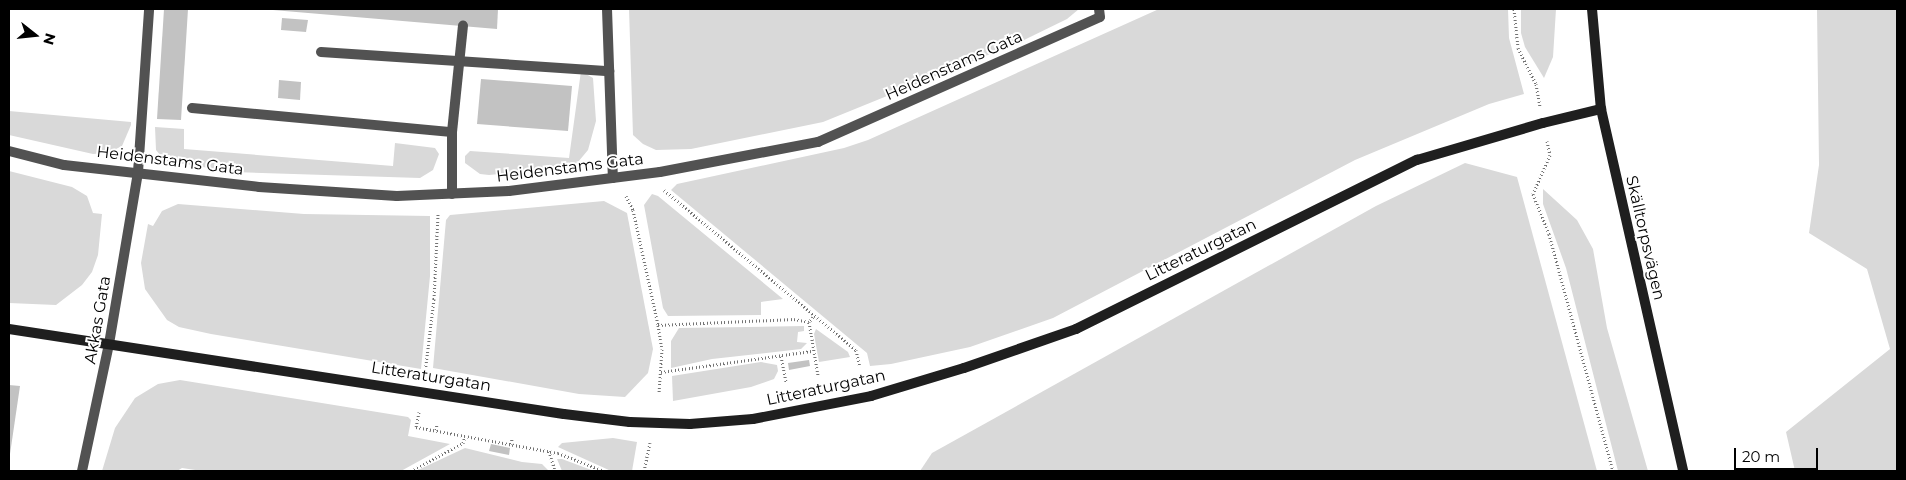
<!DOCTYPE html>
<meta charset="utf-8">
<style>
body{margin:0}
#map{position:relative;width:1906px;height:480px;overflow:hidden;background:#fff;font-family:Montserrat,sans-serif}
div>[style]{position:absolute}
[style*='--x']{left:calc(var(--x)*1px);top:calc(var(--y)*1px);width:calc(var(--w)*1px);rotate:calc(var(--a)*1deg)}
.green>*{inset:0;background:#d9d9d9}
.building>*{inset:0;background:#c2c2c2}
.path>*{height:3px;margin-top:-1.5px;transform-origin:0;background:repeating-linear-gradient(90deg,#747474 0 1px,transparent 0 3.5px)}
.lane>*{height:10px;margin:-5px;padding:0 5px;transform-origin:5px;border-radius:5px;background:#525252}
.street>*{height:10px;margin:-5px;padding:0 5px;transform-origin:5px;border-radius:5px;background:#525252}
.secondary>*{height:10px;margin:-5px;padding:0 5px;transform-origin:5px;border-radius:5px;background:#1f1f1f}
span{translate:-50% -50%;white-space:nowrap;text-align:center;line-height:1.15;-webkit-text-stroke:4px #fff;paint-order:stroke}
.street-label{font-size:16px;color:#000}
.frame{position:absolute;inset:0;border:10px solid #000;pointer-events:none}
.north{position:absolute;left:10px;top:10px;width:50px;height:50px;-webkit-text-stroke:4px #fff;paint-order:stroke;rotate:106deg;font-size:14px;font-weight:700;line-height:20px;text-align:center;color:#000}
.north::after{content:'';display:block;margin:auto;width:18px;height:22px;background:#000;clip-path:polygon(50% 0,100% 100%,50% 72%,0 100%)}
.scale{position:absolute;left:1734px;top:448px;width:84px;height:22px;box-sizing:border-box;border:2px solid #000;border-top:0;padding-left:6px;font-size:15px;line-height:18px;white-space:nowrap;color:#000;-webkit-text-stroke:4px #fff;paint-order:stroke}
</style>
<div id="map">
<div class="green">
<div style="clip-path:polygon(629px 9px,1079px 9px,1067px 19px,1022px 41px,823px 122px,691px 149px,656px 150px,643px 144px,633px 135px)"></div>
<div style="clip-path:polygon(1159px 9px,1508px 9px,1509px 38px,1524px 94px,1489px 104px,1355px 160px,1053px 318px,970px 347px,891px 364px,870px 366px,867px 353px,671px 190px,677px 184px,844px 148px,868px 140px)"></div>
<div style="clip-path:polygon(1521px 9px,1556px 9px,1553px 57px,1544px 78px,1525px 47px,1521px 33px)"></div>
<div style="clip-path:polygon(1817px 9px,1897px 9px,1897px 471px,1795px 471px,1786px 432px,1890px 349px,1867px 269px,1809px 233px,1819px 165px)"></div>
<div style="clip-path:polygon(581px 71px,593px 78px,596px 121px,588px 150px,578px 162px,567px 168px,489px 175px,480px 174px,465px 163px,465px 156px,470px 151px,569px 158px)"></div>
<div style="clip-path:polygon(9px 111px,131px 122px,131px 125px,122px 146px,108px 153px,93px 154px,9px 135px)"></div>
<div style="clip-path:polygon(155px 127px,184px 129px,184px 149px,393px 166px,395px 143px,435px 148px,439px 154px,433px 170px,420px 178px,234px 172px,165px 161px,156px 150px)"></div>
<div style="clip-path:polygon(1465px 163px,1517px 177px,1597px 471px,920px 471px,932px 453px,1376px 206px)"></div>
<div style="clip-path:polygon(9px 171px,72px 187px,87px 196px,93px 213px,102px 214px,98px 255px,92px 272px,82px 285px,56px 305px,9px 303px)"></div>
<div style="clip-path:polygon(1543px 189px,1577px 220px,1593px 249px,1607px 328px,1648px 471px,1618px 471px,1566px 268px,1543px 204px)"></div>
<div style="clip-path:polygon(652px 194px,658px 196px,783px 299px,761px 302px,761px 315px,668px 316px,663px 308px,644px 205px)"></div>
<div style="clip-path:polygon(604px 201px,627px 213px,653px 349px,648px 373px,625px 397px,579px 394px,433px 368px,446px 220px,450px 215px)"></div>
<div style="clip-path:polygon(178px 204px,304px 214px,430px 216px,430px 276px,421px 369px,211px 334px,179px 327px,167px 320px,145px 289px,141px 263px,148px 224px,153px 226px,162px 211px)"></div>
<div style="clip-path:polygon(804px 326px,804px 331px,798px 332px,797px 342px,807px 343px,801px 349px,712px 359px,671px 368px,671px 341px,679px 328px)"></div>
<div style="clip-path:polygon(816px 329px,848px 352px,850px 357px,819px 362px,814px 334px)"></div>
<div style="clip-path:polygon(761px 362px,777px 365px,778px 371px,774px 379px,751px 387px,673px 401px,672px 376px)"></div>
<div style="clip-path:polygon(180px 380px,408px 417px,411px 420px,408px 436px,450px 444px,401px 471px,202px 471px,182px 468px,177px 471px,102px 471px,115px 428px,135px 398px,158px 384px)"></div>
<div style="clip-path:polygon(613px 438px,637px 442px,632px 471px,611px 471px,558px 447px,562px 443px)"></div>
<div style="clip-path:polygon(465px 448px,522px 462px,542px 464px,549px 471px,416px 471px)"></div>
<div style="clip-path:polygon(557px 459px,562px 459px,594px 471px,562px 471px)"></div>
</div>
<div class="building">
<div style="clip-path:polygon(164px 9px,188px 9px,181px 120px,157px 119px)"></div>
<div style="clip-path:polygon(261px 9px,498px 9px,497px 29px)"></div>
<div style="clip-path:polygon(282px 18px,308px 20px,306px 32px,281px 30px)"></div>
<div style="clip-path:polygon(481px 79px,572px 86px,568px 131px,477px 124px)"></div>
<div style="clip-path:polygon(279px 80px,301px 82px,300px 100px,278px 98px)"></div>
<div style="clip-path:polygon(809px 360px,810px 366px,789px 370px,788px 363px)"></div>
<div style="clip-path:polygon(9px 385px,20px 386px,10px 454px,9px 453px)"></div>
<div style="clip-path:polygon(491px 444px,510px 448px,509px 455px,489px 451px)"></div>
</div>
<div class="path">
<div style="--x:1514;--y:9;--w:39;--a:84"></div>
<div style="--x:1518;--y:48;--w:40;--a:63.4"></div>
<div style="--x:1536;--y:84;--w:22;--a:80"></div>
<div style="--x:1547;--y:141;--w:14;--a:78"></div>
<div style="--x:1550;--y:155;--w:43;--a:113.6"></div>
<div style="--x:1533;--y:194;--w:43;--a:68.2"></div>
<div style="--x:1549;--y:234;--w:245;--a:74.9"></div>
<div style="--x:664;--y:190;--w:250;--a:39.8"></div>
<div style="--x:856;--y:350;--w:17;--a:77"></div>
<div style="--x:626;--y:196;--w:16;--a:63"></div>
<div style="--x:633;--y:210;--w:118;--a:77.7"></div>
<div style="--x:658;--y:325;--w:24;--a:81"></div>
<div style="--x:662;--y:349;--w:44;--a:93.9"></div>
<div style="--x:813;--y:317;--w:6;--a:129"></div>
<div style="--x:809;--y:322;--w:54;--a:80.4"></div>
<div style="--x:658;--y:325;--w:136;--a:-2.5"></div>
<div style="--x:794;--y:319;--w:15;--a:11"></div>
<div style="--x:781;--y:356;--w:26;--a:79"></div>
<div style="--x:661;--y:372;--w:152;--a:-7.9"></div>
<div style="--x:425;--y:373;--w:75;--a:-83.1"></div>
<div style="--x:434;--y:299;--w:86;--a:-87.3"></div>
<div style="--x:419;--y:412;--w:15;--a:101"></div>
<div style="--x:416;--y:427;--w:144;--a:10.4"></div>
<div style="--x:558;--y:453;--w:49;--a:21.4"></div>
<div style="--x:436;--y:430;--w:6;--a:-81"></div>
<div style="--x:511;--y:444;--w:5;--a:-79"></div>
<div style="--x:549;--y:451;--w:21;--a:73"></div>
<div style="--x:411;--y:471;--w:59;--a:-28.3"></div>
<div style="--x:463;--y:443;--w:7;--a:-74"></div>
<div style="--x:644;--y:471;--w:29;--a:-78"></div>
</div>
<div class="lane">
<div style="--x:321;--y:52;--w:289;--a:3.8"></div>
<div style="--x:192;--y:108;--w:261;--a:5.3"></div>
<div style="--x:452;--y:132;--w:107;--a:-84.1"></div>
<div style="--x:138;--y:172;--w:163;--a:-86.1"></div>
<div style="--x:452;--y:194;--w:62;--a:-90"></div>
</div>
<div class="street">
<div style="--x:607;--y:9;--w:169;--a:88"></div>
<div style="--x:9;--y:151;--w:57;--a:14.3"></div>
<div style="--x:64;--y:165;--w:196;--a:6.4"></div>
<div style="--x:259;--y:187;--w:138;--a:3.7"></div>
<div style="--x:397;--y:196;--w:112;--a:-2.6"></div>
<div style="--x:509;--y:191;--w:152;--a:-7.2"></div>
<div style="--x:660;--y:172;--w:161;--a:-10.8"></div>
<div style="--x:818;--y:142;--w:308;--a:-23.9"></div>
<div style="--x:1100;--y:17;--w:8;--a:-97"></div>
<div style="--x:82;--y:471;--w:130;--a:-78"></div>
<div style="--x:109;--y:344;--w:174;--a:-80.4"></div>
</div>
<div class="secondary">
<div style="--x:1592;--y:9;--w:100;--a:84.9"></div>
<div style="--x:1601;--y:109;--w:371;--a:77.2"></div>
<div style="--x:9;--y:329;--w:561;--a:8.71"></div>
<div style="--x:564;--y:414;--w:66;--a:6.9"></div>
<div style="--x:630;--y:422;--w:60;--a:1.9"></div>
<div style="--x:690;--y:424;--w:63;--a:-4.5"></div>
<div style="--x:753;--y:419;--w:120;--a:-11"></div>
<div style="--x:871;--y:396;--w:97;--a:-16.8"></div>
<div style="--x:964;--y:368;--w:119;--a:-19.2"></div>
<div style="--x:1076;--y:329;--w:381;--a:-26.4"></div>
<div style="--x:1417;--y:160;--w:131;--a:-16.4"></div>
<div style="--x:1543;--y:123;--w:60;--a:-13.6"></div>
</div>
<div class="street-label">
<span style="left:954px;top:66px;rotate:-24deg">Heidenstams Gata</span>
<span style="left:170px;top:161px;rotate:7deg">Heidenstams Gata</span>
<span style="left:570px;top:168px;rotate:-7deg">Heidenstams Gata</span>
<span style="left:1645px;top:238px;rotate:77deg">Skälltorpsvägen</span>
<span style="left:1201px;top:250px;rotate:-26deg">Litteraturgatan</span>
<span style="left:98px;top:320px;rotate:-80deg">Akkas Gata</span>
<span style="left:431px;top:377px;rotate:9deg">Litteraturgatan</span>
<span style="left:826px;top:388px;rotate:-12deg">Litteraturgatan</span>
</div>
<div class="frame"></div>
<div class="north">N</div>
<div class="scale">20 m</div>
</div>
